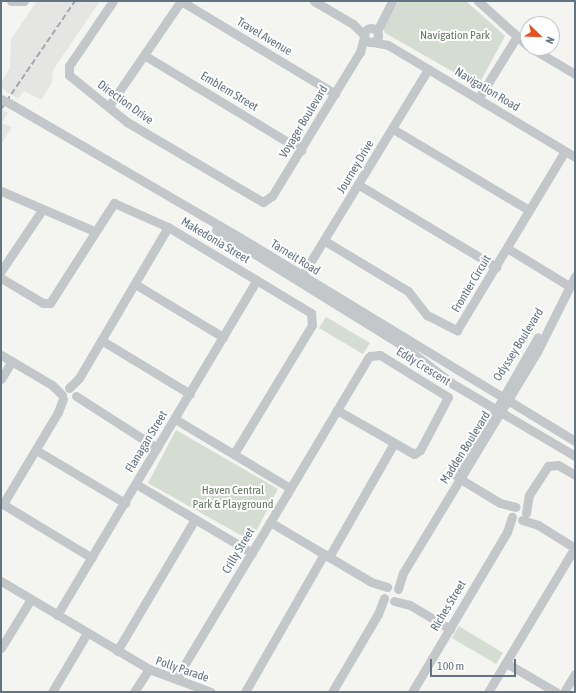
<!DOCTYPE html>
<style>
body{margin:0}
#map{position:relative;width:576px;height:693px;overflow:hidden;background:#f4f5f0;font-family:"Asap Condensed",sans-serif}
div>[style]{position:absolute}
[style*='--x']{left:calc(var(--x)*1px);top:calc(var(--y)*1px);width:calc(var(--w)*1px);rotate:calc(var(--a)*1deg)}
.built>*{inset:0;background:#e5e6e4}
.green>*{inset:0;background:#d5dcd1}
.minor>*{height:9px;margin:-4.5px;padding:0 4.5px;transform-origin:4.5px;border-radius:4.5px;background:#c4c7ca}
.minor>.ring{margin:-4.5px;padding:0;box-sizing:content-box;background:none;border:9px solid #c4c7ca;border-radius:50%}
.rail>*{height:1.5px;margin-top:-0.75px;transform-origin:0;background:repeating-linear-gradient(90deg,#a2a7ad 0 6px,transparent 0 9px)}
.minor-bridge>*{height:9px;margin:-4.5px;padding:0 4.5px;transform-origin:4.5px;border-radius:4.5px;background:#c4c7ca}
span{translate:-50% -50%;white-space:nowrap;text-align:center;line-height:1.15;-webkit-text-stroke:4px #fff;paint-order:stroke}
.park-label{font-size:12px;color:#667962}
.street-label{font-size:12px;color:#637382}
.frame{position:absolute;inset:0;border:2px solid #637382;pointer-events:none}
.north{position:absolute;left:520px;top:16px;width:40px;height:40px;box-sizing:border-box;background:#fff;border:1px solid #c1c7cd;border-radius:50%;rotate:113deg;font-size:11px;font-weight:700;line-height:16px;text-align:center;color:#637382}
.north::after{content:'';display:block;margin:auto;width:14px;height:18px;background:#e7511e;clip-path:polygon(50% 0,100% 100%,50% 72%,0 100%)}
.scale{position:absolute;left:430px;top:659px;width:86px;height:18px;box-sizing:border-box;border:2px solid #637382;border-top:0;padding-left:5px;font-size:12px;line-height:14px;white-space:nowrap;color:#637382;-webkit-text-stroke:3px #fff;paint-order:stroke}
</style>
<div id="map">
<div class="built">
<div style="clip-path:polygon(37px 1px,100px 1px,53px 70px,52px 83px,41px 100px,24px 91px,18px 99px,1px 88px,1px 82px,10px 68px,11px 39px)"></div>
<div style="clip-path:polygon(1px 109px,8px 113px,2px 123px,12px 127px,1px 145px)"></div>
</div>
<div class="green">
<div style="clip-path:polygon(399px 1px,466px 1px,505px 36px,478px 86px,385px 33px,383px 28px)"></div>
<div style="clip-path:polygon(326px 317px,370px 343px,363px 354px,319px 328px)"></div>
<div style="clip-path:polygon(176px 430px,278px 489px,251px 541px,148px 483px)"></div>
<div style="clip-path:polygon(459px 626px,503px 653px,496px 664px,452px 638px)"></div>
</div>
<div class="minor">
<div style="--x:11;--y:1;--w:13;--a:0"></div>
<div style="--x:113;--y:1;--w:78;--a:124.1"></div>
<div style="--x:69;--y:66;--w:9;--a:90"></div>
<div style="--x:69;--y:75;--w:75;--a:39"></div>
<div style="--x:127;--y:122;--w:158;--a:30.5"></div>
<div style="--x:263;--y:202;--w:11;--a:-34"></div>
<div style="--x:272;--y:196;--w:169;--a:-58.6"></div>
<div style="--x:360;--y:52;--w:16;--a:-75"></div>
<div style="--x:181;--y:1;--w:180;--a:31.1"></div>
<div style="--x:314;--y:1;--w:45;--a:30.5"></div>
<div style="--x:353;--y:24;--w:16;--a:45"></div>
<div style="--x:478;--y:1;--w:67;--a:42"></div>
<div class="ring" style="left:364px;top:28px;width:5px;height:5px"></div>
<div style="--x:377;--y:31;--w:34;--a:-63"></div>
<div style="--x:373;--y:42;--w:15;--a:11"></div>
<div style="--x:388;--y:45;--w:218;--a:30.9"></div>
<div style="--x:531;--y:48;--w:51;--a:30.6"></div>
<div style="--x:144;--y:55;--w:184;--a:31.2"></div>
<div style="--x:478;--y:99;--w:72;--a:-58.1"></div>
<div style="--x:9;--y:103;--w:268;--a:30.2"></div>
<div style="--x:241;--y:238;--w:391;--a:31.3"></div>
<div style="--x:109;--y:106;--w:127;--a:-55.6"></div>
<div style="--x:393;--y:129;--w:158;--a:30.8"></div>
<div style="--x:359;--y:185;--w:160;--a:30.9"></div>
<div style="--x:1;--y:191;--w:101;--a:23.3"></div>
<div style="--x:216;--y:230;--w:224;--a:31.8"></div>
<div style="--x:406;--y:348;--w:59;--a:37.5"></div>
<div style="--x:453;--y:384;--w:142;--a:30.5"></div>
<div style="--x:325;--y:241;--w:97;--a:31.1"></div>
<div style="--x:408;--y:291;--w:31;--a:52"></div>
<div style="--x:427;--y:315;--w:34;--a:27"></div>
<div style="--x:457;--y:330;--w:209;--a:-58.9"></div>
<div style="--x:507;--y:248;--w:73;--a:31.5"></div>
<div style="--x:1;--y:271;--w:73;--a:-56.1"></div>
<div style="--x:1;--y:278;--w:49;--a:30.8"></div>
<div style="--x:43;--y:303;--w:7;--a:0"></div>
<div style="--x:50;--y:303;--w:119;--a:-57.4"></div>
<div style="--x:114;--y:203;--w:59;--a:24"></div>
<div style="--x:168;--y:227;--w:167;--a:31"></div>
<div style="--x:311;--y:313;--w:12;--a:85"></div>
<div style="--x:312;--y:325;--w:151;--a:121.2"></div>
<div style="--x:300;--y:279;--w:246;--a:-58.6"></div>
<div style="--x:135;--y:284;--w:103;--a:31.1"></div>
<div style="--x:101;--y:340;--w:104;--a:31.2"></div>
<div style="--x:1;--y:355;--w:59;--a:30.5"></div>
<div style="--x:52;--y:385;--w:14;--a:45"></div>
<div style="--x:1;--y:379;--w:21;--a:-59"></div>
<div style="--x:69;--y:388;--w:14;--a:-45"></div>
<div style="--x:79;--y:378;--w:175;--a:-59.5"></div>
<div style="--x:76;--y:396;--w:96;--a:32.7"></div>
<div style="--x:175;--y:419;--w:134;--a:31"></div>
<div style="--x:36;--y:450;--w:104;--a:30.8"></div>
<div style="--x:458;--y:476;--w:160;--a:-60.1"></div>
<div style="--x:457;--y:477;--w:50;--a:31.2"></div>
<div style="--x:500;--y:503;--w:16;--a:14"></div>
<div style="--x:136;--y:484;--w:135;--a:30.7"></div>
<div style="--x:1;--y:503;--w:106;--a:31.1"></div>
<div style="--x:3;--y:504;--w:107;--a:-59.1"></div>
<div style="--x:58;--y:412;--w:14;--a:-69"></div>
<div style="--x:526;--y:513;--w:18;--a:-81"></div>
<div style="--x:529;--y:495;--w:35;--a:-57"></div>
<div style="--x:548;--y:466;--w:10;--a:-6"></div>
<div style="--x:558;--y:465;--w:20;--a:30"></div>
<div style="--x:522;--y:520;--w:17;--a:17"></div>
<div style="--x:538;--y:525;--w:44;--a:31.9"></div>
<div style="--x:270;--y:522;--w:117;--a:30.7"></div>
<div style="--x:371;--y:582;--w:17;--a:17"></div>
<div style="--x:329;--y:557;--w:131;--a:-60.3"></div>
<div style="--x:1;--y:581;--w:172;--a:30.7"></div>
<div style="--x:398;--y:589;--w:17;--a:-73"></div>
<div style="--x:403;--y:573;--w:258;--a:-58.8"></div>
<div style="--x:537;--y:352;--w:85;--a:-63.4"></div>
<div style="--x:394;--y:601;--w:16;--a:14"></div>
<div style="--x:410;--y:605;--w:47;--a:31"></div>
<div style="--x:57;--y:615;--w:390;--a:-59.2"></div>
<div style="--x:1;--y:648;--w:57;--a:-58.5"></div>
<div style="--x:117;--y:651;--w:153;--a:-59.4"></div>
<div style="--x:506;--y:663;--w:58;--a:30.1"></div>
<div style="--x:178;--y:680;--w:8;--a:-76"></div>
<div style="--x:180;--y:672;--w:208;--a:-59"></div>
<div style="--x:287;--y:494;--w:158;--a:-59.2"></div>
<div style="--x:368;--y:358;--w:3;--a:-45"></div>
<div style="--x:370;--y:356;--w:10;--a:-6"></div>
<div style="--x:380;--y:355;--w:80;--a:31.7"></div>
<div style="--x:448;--y:397;--w:60;--a:117.8"></div>
<div style="--x:420;--y:450;--w:7;--a:146"></div>
<div style="--x:414;--y:454;--w:89;--a:-150.3"></div>
<div style="--x:52;--y:692;--w:69;--a:-59.3"></div>
<div style="--x:134;--y:692;--w:27;--a:-57"></div>
<div style="--x:149;--y:669;--w:66;--a:20.4"></div>
<div style="--x:245;--y:692;--w:159;--a:-60.2"></div>
<div style="--x:332;--y:692;--w:91;--a:-59.5"></div>
<div style="--x:378;--y:614;--w:17;--a:-69"></div>
<div style="--x:412;--y:692;--w:186;--a:-59.3"></div>
<div style="--x:507;--y:532;--w:16;--a:-72"></div>
<div style="--x:488;--y:692;--w:169;--a:-59"></div>
<div style="--x:564;--y:692;--w:21;--a:-59"></div>
</div>
<div class="rail">
<div style="--x:1;--y:109;--w:131;--a:-55.6"></div>
</div>
<div class="minor-bridge">
<div style="--x:1;--y:99;--w:9;--a:27"></div>
</div>
<div class="park-label">
<span style="left:455px;top:36px">Navigation Park</span>
<span style="left:233px;top:498px">Haven Central<br>Park &amp; Playground</span>
</div>
<div class="street-label">
<span style="left:264px;top:37px;rotate:31deg">Travel Avenue</span>
<span style="left:487px;top:90px;rotate:31deg">Navigation Road</span>
<span style="left:229px;top:92px;rotate:31deg">Emblem Street</span>
<span style="left:125px;top:103px;rotate:36deg">Direction Drive</span>
<span style="left:304px;top:122px;rotate:-59deg">Voyager Boulevard</span>
<span style="left:356px;top:167px;rotate:-59deg">Journey Drive</span>
<span style="left:215px;top:241px;rotate:31deg">Makedonia Street</span>
<span style="left:295px;top:258px;rotate:32deg">Tarneit Road</span>
<span style="left:472px;top:284px;rotate:-59deg">Frontier Circuit</span>
<span style="left:519px;top:345px;rotate:-58deg">Odyssey Boulevard</span>
<span style="left:423px;top:367px;rotate:32deg">Eddy Crescent</span>
<span style="left:147px;top:442px;rotate:-59deg">Flanagan Street</span>
<span style="left:466px;top:448px;rotate:-58deg">Madden Boulevard</span>
<span style="left:239px;top:551px;rotate:-59deg">Crilly Street</span>
<span style="left:449px;top:606px;rotate:-59deg">Riches Street</span>
<span style="left:182px;top:670px;rotate:19deg">Polly Parade</span>
</div>
<div class="frame"></div>
<div class="north">N</div>
<div class="scale">100 m</div>
</div>
